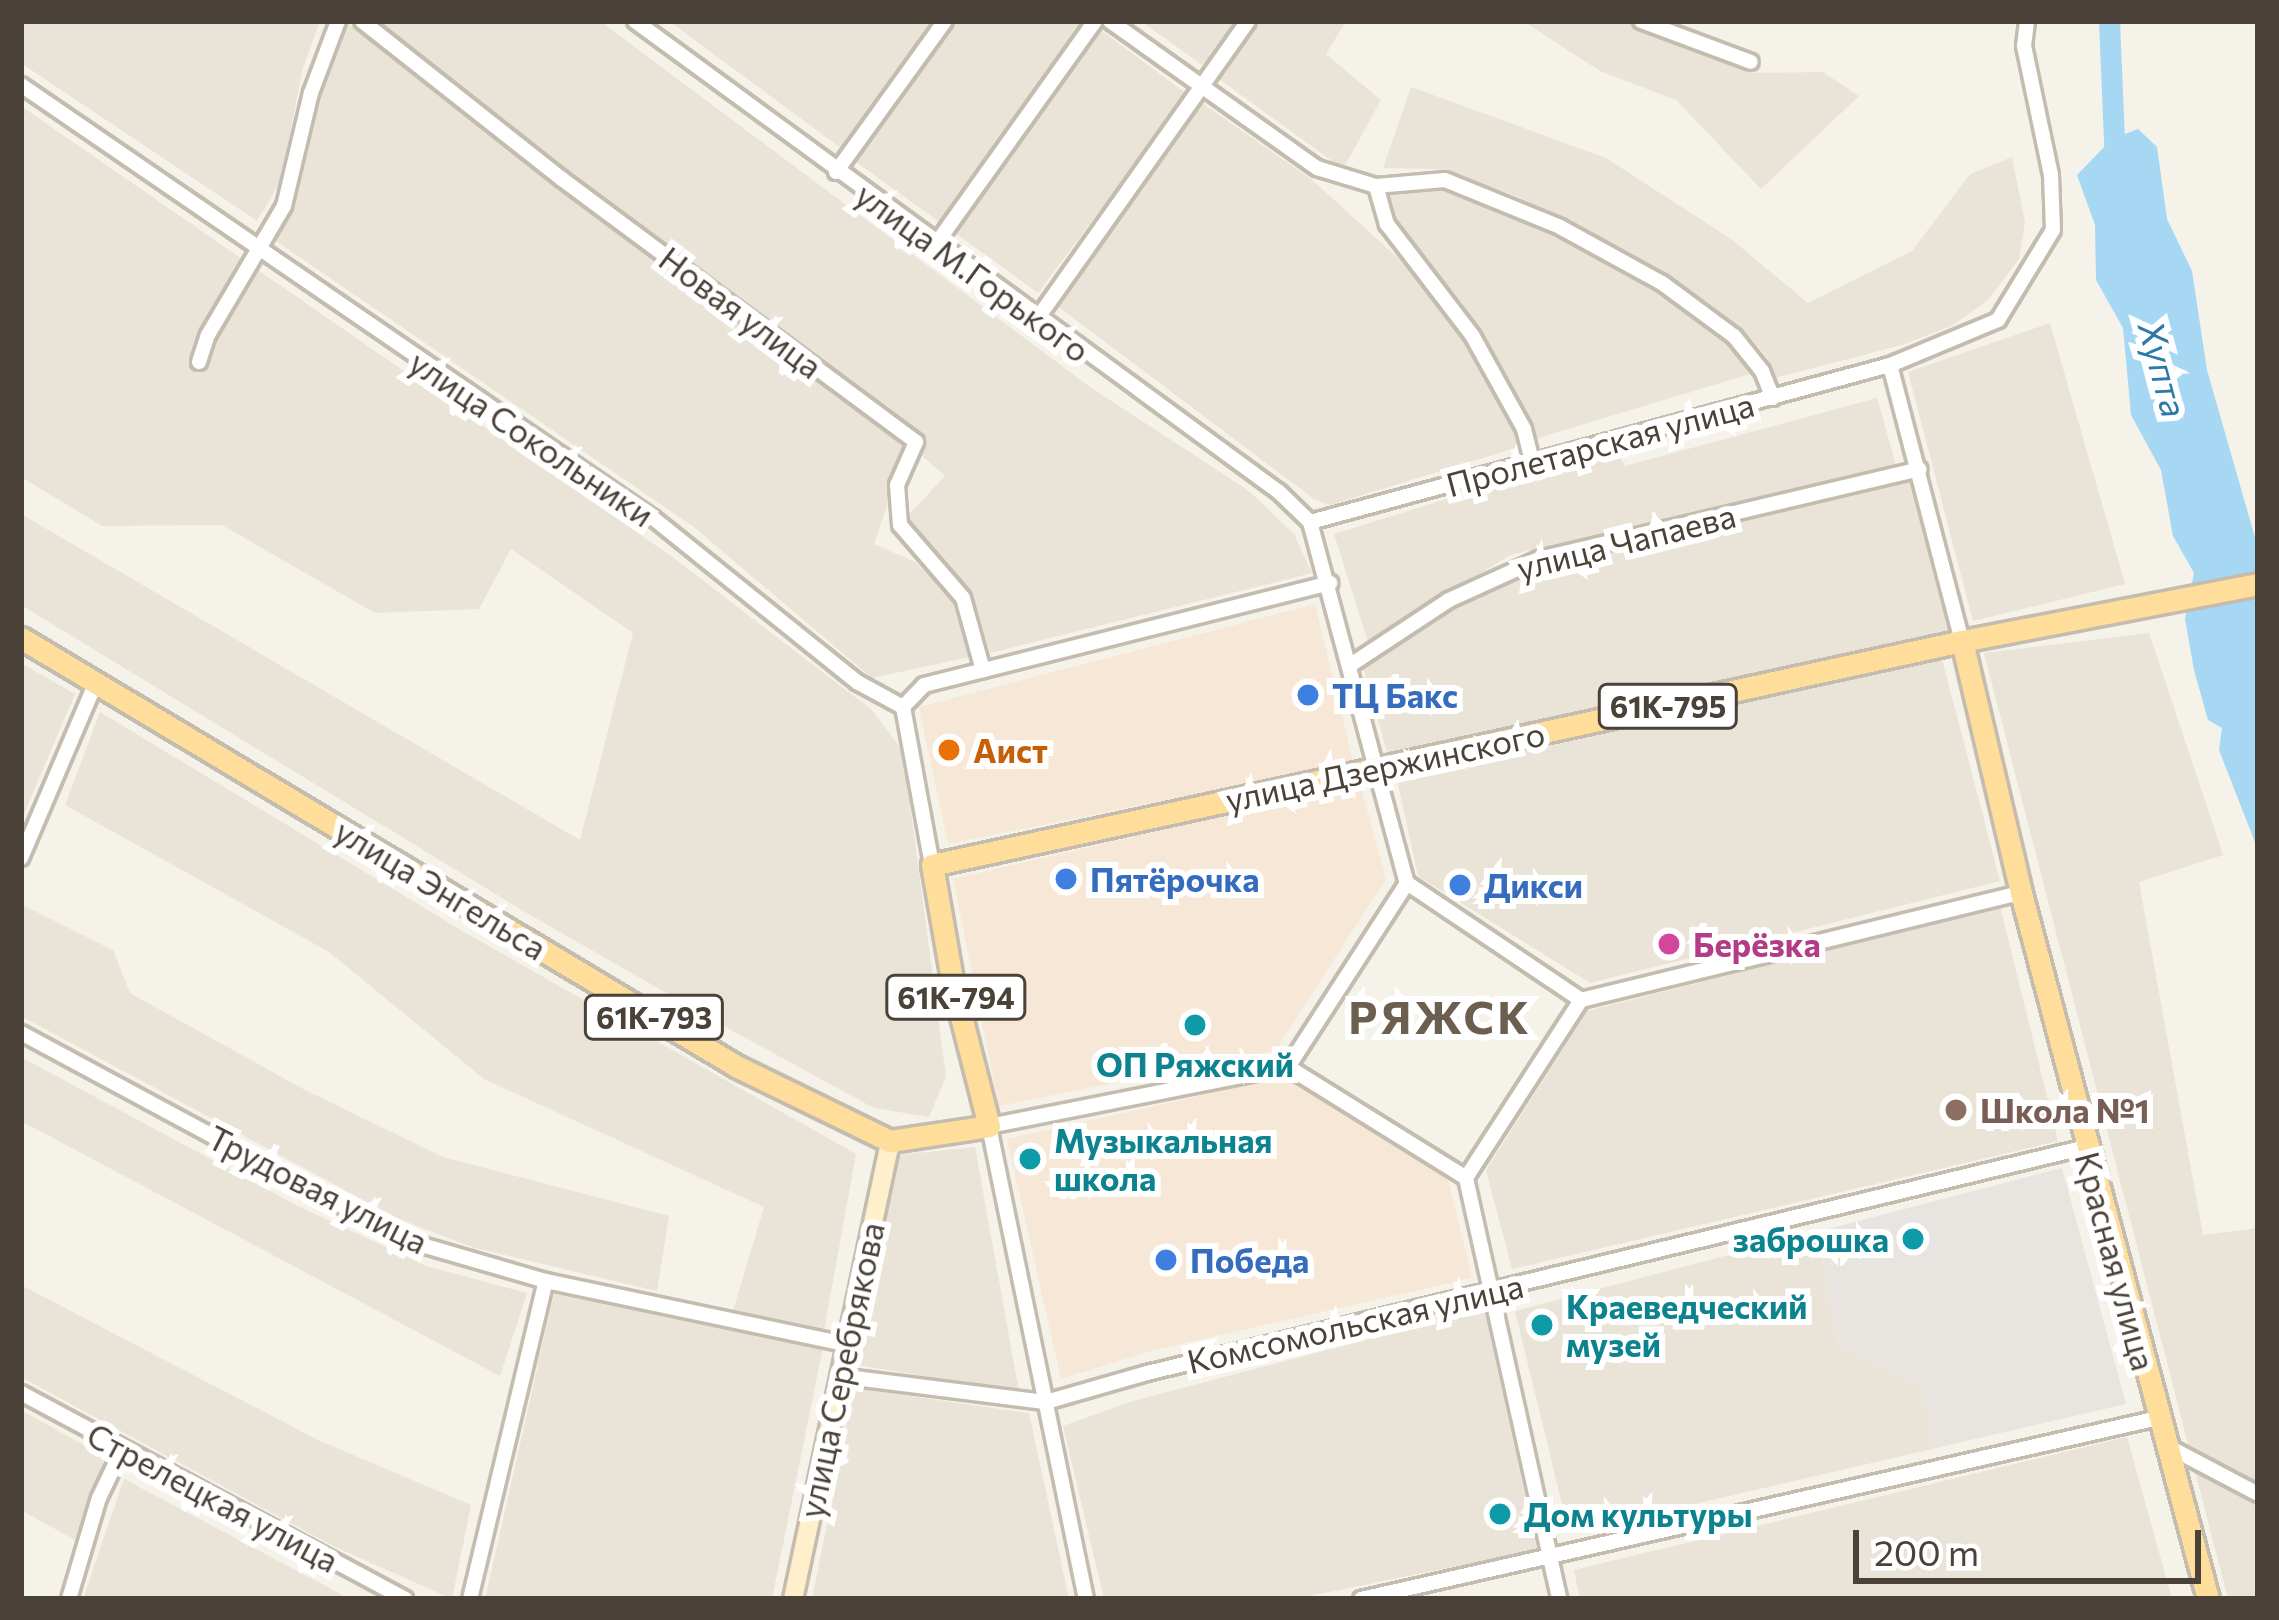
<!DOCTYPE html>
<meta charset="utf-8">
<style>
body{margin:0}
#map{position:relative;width:2279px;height:1620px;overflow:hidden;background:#f5f2ea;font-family:Commissioner,sans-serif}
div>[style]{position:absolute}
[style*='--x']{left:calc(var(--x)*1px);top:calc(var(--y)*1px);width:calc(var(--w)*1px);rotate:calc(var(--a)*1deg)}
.residential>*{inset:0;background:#eae3d8}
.commercial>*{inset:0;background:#f7e7d6}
.industrial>*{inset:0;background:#e8e4df}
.water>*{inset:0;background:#a6d7f3}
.river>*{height:21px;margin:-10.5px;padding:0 10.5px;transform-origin:10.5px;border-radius:10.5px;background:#a6d7f3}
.roads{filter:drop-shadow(3px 0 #c4bcaf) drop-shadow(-3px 0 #c4bcaf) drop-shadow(0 3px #c4bcaf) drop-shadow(0 -3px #c4bcaf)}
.minor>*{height:14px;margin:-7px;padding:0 7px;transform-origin:7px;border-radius:7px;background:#fff}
.secondary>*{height:18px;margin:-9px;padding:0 9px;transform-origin:9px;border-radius:9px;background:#fff0cb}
.primary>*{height:21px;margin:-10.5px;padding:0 10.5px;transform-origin:10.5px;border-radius:10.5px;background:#ffdd9a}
.dots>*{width:33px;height:33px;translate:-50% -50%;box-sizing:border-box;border:6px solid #fff;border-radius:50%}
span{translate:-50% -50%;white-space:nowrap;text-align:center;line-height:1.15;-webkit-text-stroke:12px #fff;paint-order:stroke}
.shield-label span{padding:3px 9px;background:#fff;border:3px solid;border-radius:9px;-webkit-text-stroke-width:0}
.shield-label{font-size:30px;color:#4a4238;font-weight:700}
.street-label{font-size:33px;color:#4a4238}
.shop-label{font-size:33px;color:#366cbe;font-weight:700}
.left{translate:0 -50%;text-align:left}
.food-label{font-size:33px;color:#c56008;font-weight:700}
.hotel-label{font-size:33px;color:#b23c85;font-weight:700}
.culture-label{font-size:33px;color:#0d838f;font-weight:700}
.right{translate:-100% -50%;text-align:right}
.education-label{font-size:33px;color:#785e54;font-weight:700}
.water-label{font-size:36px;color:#2a7aa9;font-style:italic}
.district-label{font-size:45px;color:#6d5f4f;font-weight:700;letter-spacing:3px}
.frame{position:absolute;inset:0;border:24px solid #4a4238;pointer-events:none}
.scale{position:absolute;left:1853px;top:1530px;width:348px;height:54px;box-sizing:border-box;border:6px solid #4a4238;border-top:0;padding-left:15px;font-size:36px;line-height:42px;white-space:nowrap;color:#4a4238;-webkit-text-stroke:9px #fff;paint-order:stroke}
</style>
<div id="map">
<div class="residential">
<div style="clip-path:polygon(21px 21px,320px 21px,303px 68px,280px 182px,257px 221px,21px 63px)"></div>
<div style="clip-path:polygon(373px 21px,600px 21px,1090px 387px,1249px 491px,1294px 534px,1312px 573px,990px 653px,972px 595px,904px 520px,945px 476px,919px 453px,924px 440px)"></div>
<div style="clip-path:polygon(669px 21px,936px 21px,842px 149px)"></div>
<div style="clip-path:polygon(952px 21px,1090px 21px,941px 223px,853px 160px)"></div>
<div style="clip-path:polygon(1141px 21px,1241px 21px,1202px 65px)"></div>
<div style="clip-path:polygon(1260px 21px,1346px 21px,1326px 54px,1381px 100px,1343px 169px,1219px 79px,1220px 70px)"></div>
<div style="clip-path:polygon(1523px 21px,1628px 21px,1660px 39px,1753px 73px,1823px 72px,1859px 96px,1761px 189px,1676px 100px,1600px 71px)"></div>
<div style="clip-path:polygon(345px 22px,908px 442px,874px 544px,915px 562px,956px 602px,969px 657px,872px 678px,694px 527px,276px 241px,294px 198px,321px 83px)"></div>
<div style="clip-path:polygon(1098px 28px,1187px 94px,1038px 293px,951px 230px)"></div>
<div style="clip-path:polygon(1411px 87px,1606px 158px,1731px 239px,1808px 303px,1912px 251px,1970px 174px,2012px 157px,2025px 222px,2019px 259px,1987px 301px,1951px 326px,1902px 345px,1775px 378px,1767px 357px,1746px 333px,1681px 285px,1597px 236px,1516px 196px,1437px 169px,1383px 168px)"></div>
<div style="clip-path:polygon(1202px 103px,1311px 179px,1419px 277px,1461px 331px,1522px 446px,1330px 505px,1314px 499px,1056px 305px)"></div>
<div style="clip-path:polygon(21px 106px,671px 556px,872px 710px,903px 751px,946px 1077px,929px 1117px,874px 1108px,731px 1030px,525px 912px,21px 605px,21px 514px,580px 840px,633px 633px,511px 549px,479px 609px,375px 613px,222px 525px,102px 526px,21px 477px)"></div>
<div style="clip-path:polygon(1432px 188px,1493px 205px,1598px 255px,1728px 340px,1753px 373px,1535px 439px,1462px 303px,1390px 213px,1387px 191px)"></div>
<div style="clip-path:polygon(2050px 323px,2125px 584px,1973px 621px,1908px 372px)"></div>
<div style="clip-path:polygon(1877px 398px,1896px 465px,1510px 555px,1369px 645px,1334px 534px,1614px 447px,1625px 466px)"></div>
<div style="clip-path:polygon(1914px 478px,1950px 632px,1387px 752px,1363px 667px,1455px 606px,1529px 573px)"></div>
<div style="clip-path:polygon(2149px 633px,2223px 855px,2139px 882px,2203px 1235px,2258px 1228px,2258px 1599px,2228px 1599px,1984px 653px)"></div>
<div style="clip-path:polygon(1942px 659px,2000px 881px,1590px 983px,1418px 876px,1397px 780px)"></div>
<div style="clip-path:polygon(21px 663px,75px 694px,21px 821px)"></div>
<div style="clip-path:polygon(100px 712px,464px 932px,856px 1154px,824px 1331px,732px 1314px,764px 1207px,484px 1079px,329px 952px,65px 805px)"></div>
<div style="clip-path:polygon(21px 904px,113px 950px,130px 993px,305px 1090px,443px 1157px,669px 1216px,657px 1291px,475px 1248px,399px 1219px,21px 1016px)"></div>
<div style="clip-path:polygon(2000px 906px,2058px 1141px,1512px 1269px,1486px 1170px,1587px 1011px)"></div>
<div style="clip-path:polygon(21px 1057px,298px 1206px,426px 1266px,527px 1293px,500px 1376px,21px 1121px)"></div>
<div style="clip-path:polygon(975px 1147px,1019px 1392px,858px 1365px,898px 1155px)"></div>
<div style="clip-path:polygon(1816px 1232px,1839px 1345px,1923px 1389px,1932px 1449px,1569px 1533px,1515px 1311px)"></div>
<div style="clip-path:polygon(21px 1285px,318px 1440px,471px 1505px,452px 1599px,333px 1546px,21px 1377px)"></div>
<div style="clip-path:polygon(554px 1294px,823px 1347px,772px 1599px,485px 1599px)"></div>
<div style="clip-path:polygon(1484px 1309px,1537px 1550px,1294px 1599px,1104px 1599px,1063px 1426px,1133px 1401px)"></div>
<div style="clip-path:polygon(854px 1388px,1029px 1413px,1069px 1599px,812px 1599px)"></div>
<div style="clip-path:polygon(21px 1410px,107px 1458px,75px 1540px,21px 1510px)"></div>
<div style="clip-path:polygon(2127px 1437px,2172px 1599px,1580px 1599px,1574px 1570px)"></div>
<div style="clip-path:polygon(124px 1479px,350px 1599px,83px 1599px)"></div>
</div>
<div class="commercial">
<div style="clip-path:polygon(1315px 604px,1353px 762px,948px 844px,919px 707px)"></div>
<div style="clip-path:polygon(1360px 784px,1386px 879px,1275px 1051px,999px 1106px,953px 879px)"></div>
<div style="clip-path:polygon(1284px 1077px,1448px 1180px,1472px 1278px,1154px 1350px,1061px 1379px,1007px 1139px)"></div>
</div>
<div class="industrial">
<div style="clip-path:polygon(2062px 1168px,2126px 1404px,1932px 1449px,1923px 1389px,1839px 1345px,1816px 1232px)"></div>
</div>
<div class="water">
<div style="clip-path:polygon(2138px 129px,2157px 147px,2167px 219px,2192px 271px,2207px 370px,2258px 548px,2258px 850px,2219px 750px,2222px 728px,2208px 720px,2194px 670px,2185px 619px,2194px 573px,2173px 536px,2161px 470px,2131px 415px,2123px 328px,2096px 280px,2095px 225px,2077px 175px,2112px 139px)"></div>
</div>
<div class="river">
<div style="--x:2109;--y:21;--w:145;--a:87.6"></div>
</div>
<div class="roads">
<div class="minor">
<div style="--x:362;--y:21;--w:255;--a:38.3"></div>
<div style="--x:562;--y:179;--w:441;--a:36.6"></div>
<div style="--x:916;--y:442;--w:47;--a:113.8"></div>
<div style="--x:897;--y:485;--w:40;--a:85.7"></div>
<div style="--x:900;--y:525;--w:96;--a:49.2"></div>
<div style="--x:963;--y:598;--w:75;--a:74.5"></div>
<div style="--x:635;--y:21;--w:798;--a:36.18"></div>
<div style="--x:1279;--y:492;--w:43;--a:44.1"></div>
<div style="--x:1310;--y:522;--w:374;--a:75"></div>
<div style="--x:1110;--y:21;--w:254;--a:35.4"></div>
<div style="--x:1317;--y:168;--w:62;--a:17"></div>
<div style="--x:1376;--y:186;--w:69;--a:-5"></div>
<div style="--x:1445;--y:180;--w:124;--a:22.2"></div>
<div style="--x:1560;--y:227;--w:116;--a:28.8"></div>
<div style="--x:1662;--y:283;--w:89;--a:36.4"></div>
<div style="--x:1734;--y:336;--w:45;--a:51.3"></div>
<div style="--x:1762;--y:371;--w:29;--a:68"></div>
<div style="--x:1641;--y:21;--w:117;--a:20.4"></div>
<div style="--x:21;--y:85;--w:766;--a:34.42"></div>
<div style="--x:653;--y:518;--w:262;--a:38.8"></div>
<div style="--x:857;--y:682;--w:52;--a:28.5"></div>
<div style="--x:903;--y:707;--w:161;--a:79.6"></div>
<div style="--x:836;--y:172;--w:186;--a:-54.2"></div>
<div style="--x:1376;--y:186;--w:40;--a:74"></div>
<div style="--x:1387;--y:224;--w:140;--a:52.6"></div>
<div style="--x:1472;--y:335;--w:107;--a:61"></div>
<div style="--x:1524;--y:429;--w:32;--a:76"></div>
<div style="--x:936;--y:244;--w:274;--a:-54.5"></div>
<div style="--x:1037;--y:319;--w:365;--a:-54.7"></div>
<div style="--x:199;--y:362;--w:28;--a:-72"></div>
<div style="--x:208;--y:335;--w:150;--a:-59.5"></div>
<div style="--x:284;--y:206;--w:116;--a:-76.6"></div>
<div style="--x:311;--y:93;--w:77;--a:-69.4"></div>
<div style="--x:1890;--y:365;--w:285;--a:75.4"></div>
<div style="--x:1310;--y:522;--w:601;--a:-15.15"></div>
<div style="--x:1890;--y:365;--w:117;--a:-22.6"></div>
<div style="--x:1998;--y:320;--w:105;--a:-58.6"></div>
<div style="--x:2053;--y:230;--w:55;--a:-92.1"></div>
<div style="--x:2051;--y:175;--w:132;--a:-101.8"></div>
<div style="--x:2024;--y:46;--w:25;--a:-83"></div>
<div style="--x:1352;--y:664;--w:116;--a:-33.4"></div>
<div style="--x:1449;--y:600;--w:99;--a:-24.5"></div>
<div style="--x:1539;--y:559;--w:391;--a:-13.3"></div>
<div style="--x:903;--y:707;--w:30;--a:-46"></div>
<div style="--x:924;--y:685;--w:419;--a:-14.1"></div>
<div style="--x:21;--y:858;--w:191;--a:-66.9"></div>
<div style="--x:1407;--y:883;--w:210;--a:33.9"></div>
<div style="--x:1581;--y:1000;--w:212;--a:122.9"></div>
<div style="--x:1581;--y:1000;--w:453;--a:-13.7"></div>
<div style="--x:21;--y:1033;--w:439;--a:28.3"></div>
<div style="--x:408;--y:1241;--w:144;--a:16.2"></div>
<div style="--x:546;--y:1281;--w:305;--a:11.9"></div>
<div style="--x:1288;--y:1067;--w:219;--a:-57.1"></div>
<div style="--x:1288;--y:1067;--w:210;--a:31.9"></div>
<div style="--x:1466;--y:1178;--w:431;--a:77.5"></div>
<div style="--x:839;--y:1376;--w:209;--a:7.2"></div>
<div style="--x:1046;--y:1402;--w:105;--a:-16"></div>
<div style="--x:1147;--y:1373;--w:966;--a:-13.53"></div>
<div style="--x:21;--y:1393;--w:436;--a:28.2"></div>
<div style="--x:2169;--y:1447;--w:101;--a:27.8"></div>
<div style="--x:69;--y:1599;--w:105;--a:-73.5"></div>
<div style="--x:99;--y:1498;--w:55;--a:-64.4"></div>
<div style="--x:470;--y:1599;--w:327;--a:-76.6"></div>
<div style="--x:1086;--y:1599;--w:483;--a:-101.6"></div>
<div style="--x:989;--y:1126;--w:305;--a:-11.2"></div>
<div style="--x:1361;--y:1599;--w:817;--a:-12.79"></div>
</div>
<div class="secondary">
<div style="--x:793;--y:1599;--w:468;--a:-78"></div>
</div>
<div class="primary">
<div style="--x:21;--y:638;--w:833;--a:30.9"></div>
<div style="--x:736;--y:1066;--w:171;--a:26"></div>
<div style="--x:890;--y:1141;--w:100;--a:-8.6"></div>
<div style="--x:989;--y:1126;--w:146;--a:-104.3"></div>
<div style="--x:953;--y:985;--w:122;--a:-99.9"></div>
<div style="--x:932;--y:865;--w:1054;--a:-12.27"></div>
<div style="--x:1962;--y:641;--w:301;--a:-10.9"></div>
<div style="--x:1962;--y:641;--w:259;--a:76.8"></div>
<div style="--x:2021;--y:893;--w:730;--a:75.16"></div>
</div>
</div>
<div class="dots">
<div style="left:1308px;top:695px;background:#3f7fe0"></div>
<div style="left:949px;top:750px;background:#e8710a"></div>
<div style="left:1066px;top:879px;background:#3f7fe0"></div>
<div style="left:1460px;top:885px;background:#3f7fe0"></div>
<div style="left:1669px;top:944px;background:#d1479c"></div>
<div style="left:1195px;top:1025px;background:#0f9aa8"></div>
<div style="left:1956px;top:1110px;background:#8d6e63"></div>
<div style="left:1030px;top:1159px;background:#0f9aa8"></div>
<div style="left:1913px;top:1239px;background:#0f9aa8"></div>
<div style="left:1166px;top:1260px;background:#3f7fe0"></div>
<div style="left:1542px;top:1325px;background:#0f9aa8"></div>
<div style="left:1500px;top:1514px;background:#0f9aa8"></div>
</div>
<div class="shield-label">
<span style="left:1668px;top:706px">61К-795</span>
<span style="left:956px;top:997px">61К-794</span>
<span style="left:654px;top:1017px">61К-793</span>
</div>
<div class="street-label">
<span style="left:973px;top:272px;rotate:36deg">улица М.Горького</span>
<span style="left:741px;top:312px;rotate:37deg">Новая улица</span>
<span style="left:532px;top:438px;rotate:34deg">улица Сокольники</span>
<span style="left:1600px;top:444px;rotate:-15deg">Пролетарская улица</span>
<span style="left:1626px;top:541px;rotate:-14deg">улица Чапаева</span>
<span style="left:1385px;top:766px;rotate:-12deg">улица Дзержинского</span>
<span style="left:441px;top:889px;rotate:31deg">улица Энгельса</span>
<span style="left:318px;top:1189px;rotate:27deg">Трудовая улица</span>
<span style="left:2116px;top:1261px;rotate:75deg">Красная улица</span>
<span style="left:1355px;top:1323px;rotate:-13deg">Комсомольская улица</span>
<span style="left:841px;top:1370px;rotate:-78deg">улица Серебрякова</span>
<span style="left:213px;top:1497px;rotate:28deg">Стрелецкая улица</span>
</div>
<div class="shop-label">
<span class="left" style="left:1332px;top:695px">ТЦ Бакс</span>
<span class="left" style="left:1090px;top:879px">Пятёрочка</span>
<span class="left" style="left:1484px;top:885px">Дикси</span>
<span class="left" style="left:1190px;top:1260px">Победа</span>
</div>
<div class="food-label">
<span class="left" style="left:973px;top:750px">Аист</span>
</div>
<div class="hotel-label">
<span class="left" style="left:1693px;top:944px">Берёзка</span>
</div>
<div class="culture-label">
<span style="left:1195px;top:1064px">ОП Ряжский</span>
<span class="left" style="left:1054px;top:1159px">Музыкальная<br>школа</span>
<span class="right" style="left:1889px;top:1239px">заброшка</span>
<span class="left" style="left:1566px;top:1325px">Краеведческий<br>музей</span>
<span class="left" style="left:1524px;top:1514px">Дом культуры</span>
</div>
<div class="education-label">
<span class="left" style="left:1980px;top:1110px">Школа №1</span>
</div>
<div class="water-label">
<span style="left:2164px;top:369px;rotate:75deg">Хупта</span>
</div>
<div class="district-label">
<span style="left:1440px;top:1016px">РЯЖСК</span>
</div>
<div class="frame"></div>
<div class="scale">200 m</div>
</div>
